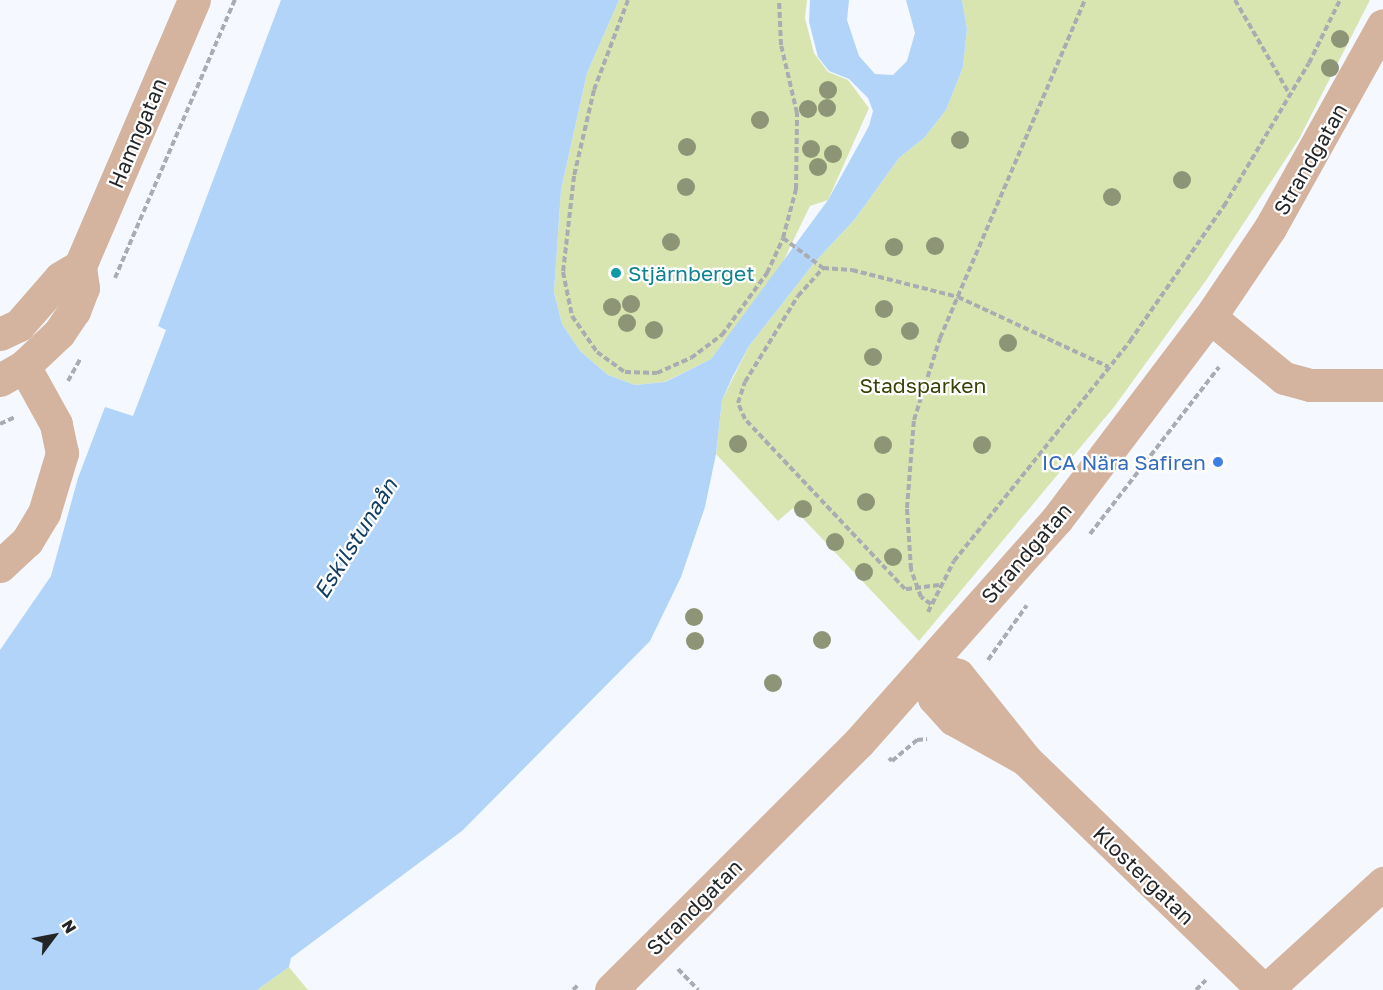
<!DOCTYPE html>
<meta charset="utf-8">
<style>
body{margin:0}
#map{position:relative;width:1383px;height:990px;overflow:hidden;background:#f5f9ff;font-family:"Golos Text",sans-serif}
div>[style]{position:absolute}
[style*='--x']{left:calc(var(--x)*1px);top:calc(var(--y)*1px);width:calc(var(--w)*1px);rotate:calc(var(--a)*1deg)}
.green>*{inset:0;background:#d8e5b1}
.water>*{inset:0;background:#b1d4f8}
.path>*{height:4px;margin-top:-2px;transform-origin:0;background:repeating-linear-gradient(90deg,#a9acb1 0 6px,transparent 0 9px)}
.minor>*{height:33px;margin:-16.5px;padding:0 16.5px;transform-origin:16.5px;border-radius:16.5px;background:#d4b49f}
.tertiary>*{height:33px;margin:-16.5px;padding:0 16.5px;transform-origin:16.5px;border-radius:16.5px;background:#d4b49f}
.trees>*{width:18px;height:18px;margin:-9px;border-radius:50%;background:#8e9576}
.dots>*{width:16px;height:16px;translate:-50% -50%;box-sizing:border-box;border:3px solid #fff;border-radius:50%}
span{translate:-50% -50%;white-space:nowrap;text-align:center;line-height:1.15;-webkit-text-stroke:4.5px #fff;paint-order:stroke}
.street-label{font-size:21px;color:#232527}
.culture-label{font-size:21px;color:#0d838f}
.left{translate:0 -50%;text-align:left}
.park-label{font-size:21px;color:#394306}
.shop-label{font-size:21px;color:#366cbe}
.right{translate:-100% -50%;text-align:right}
.water-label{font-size:22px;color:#133e64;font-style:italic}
.north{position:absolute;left:24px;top:906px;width:60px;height:60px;-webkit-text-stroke:4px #fff;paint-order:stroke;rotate:58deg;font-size:16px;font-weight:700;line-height:24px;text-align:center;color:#232527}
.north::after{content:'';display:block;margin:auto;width:21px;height:27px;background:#232527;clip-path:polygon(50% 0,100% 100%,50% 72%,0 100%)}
</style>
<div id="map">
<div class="green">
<div style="clip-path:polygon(619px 0,807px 0,805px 18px,814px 53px,828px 72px,848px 80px,869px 108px,828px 200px,810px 206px,780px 268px,711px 359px,664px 382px,635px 385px,608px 375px,580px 351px,562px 324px,554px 292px,561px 190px,587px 73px)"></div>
<div style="clip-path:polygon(962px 0,1370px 0,1299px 139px,1207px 279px,1114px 407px,919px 641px,793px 508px,778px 521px,716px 454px,722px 400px,749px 346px,814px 263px,855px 219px,899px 158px,924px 138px,946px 110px,963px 67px,967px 29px)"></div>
<div style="clip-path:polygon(289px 967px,308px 990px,257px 990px)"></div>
</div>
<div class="water">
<div style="clip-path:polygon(281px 0,619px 0,587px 73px,561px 190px,554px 292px,562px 324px,580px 351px,608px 375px,635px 385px,665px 382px,711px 359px,828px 200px,869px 126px,873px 111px,868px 98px,849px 79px,829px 71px,818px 57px,809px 22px,810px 0,849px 0,847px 20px,859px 56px,875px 74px,893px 75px,907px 61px,915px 33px,906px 0,962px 0,967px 29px,963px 67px,946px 110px,924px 138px,899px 158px,855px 219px,814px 263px,749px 346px,733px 376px,722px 400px,716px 454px,705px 507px,681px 577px,650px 641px,462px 831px,291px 958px,289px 967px,257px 990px,0 990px,0 650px,51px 576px,78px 478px,105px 407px,133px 416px,166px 330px,158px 326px)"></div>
</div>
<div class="path">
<div style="--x:628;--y:0;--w:96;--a:110.7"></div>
<div style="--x:594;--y:90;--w:88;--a:103.1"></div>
<div style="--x:574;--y:176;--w:97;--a:96.5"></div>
<div style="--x:563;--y:272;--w:45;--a:78.4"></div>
<div style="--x:572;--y:316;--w:44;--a:55.2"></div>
<div style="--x:597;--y:352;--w:34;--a:36"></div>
<div style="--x:625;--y:372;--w:32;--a:2"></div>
<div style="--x:657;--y:373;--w:37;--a:-24"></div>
<div style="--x:691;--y:358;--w:39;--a:-37"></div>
<div style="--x:722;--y:335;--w:77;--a:-54"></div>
<div style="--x:767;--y:273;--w:38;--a:-65"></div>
<div style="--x:783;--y:238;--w:51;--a:-75.1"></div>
<div style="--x:796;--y:189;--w:76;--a:-89.2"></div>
<div style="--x:797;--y:113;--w:70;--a:-103.2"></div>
<div style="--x:781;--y:45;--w:45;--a:-92.5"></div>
<div style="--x:1235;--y:0;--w:110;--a:59.9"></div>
<div style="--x:783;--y:238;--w:50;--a:36.9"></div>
<div style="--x:115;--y:278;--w:303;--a:-66.7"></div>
<div style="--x:68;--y:381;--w:25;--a:-61"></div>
<div style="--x:0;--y:424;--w:17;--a:-25"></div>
<div style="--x:1090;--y:534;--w:211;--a:-52.3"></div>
<div style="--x:939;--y:585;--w:34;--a:173"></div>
<div style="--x:905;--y:589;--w:233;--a:-133.3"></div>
<div style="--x:745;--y:419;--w:17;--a:-114"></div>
<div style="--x:738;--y:403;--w:22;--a:-72"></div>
<div style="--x:745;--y:382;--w:101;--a:-58.4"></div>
<div style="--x:798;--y:296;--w:38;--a:-48"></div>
<div style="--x:823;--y:268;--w:29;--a:4"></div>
<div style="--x:852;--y:270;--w:109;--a:14.3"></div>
<div style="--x:958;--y:297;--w:166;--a:24.9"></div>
<div style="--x:931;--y:604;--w:12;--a:-145"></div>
<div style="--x:921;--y:597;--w:30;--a:-110"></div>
<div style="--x:911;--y:569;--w:61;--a:-93.8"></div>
<div style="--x:907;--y:508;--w:88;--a:-85.5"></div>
<div style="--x:914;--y:420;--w:86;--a:-72.4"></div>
<div style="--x:940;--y:338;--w:368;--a:-66.8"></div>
<div style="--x:928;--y:612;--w:57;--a:-63"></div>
<div style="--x:954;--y:561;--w:282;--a:-51.3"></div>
<div style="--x:1130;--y:341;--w:165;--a:-55.2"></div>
<div style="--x:1224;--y:206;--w:166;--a:-59.3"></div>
<div style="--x:1309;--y:63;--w:70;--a:-63.8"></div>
<div style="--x:988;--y:660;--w:67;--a:-54.7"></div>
<div style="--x:889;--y:758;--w:4;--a:45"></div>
<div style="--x:892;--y:761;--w:33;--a:-40"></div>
<div style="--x:917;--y:740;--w:10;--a:-6"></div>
<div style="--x:678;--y:969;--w:29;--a:46"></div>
<div style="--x:573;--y:990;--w:8;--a:-45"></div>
<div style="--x:1196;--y:990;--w:14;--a:-45"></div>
</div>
<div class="minor">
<div style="--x:1210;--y:317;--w:96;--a:39.5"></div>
<div style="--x:1284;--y:378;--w:27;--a:15"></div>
<div style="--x:1310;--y:385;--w:73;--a:0"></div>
<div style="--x:0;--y:566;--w:37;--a:-43"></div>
<div style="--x:27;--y:541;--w:33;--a:-59"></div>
<div style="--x:44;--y:513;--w:63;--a:-73.3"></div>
<div style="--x:62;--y:453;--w:30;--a:-102"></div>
<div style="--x:56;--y:424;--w:66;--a:-118.9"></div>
<div style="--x:1266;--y:990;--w:159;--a:-42.4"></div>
</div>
<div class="tertiary">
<div style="--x:0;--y:334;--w:21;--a:-25"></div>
<div style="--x:19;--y:325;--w:62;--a:-48.9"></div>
<div style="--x:60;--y:278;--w:23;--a:-31"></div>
<div style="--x:0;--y:380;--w:28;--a:-30"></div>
<div style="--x:24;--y:366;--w:48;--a:-43.3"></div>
<div style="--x:59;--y:333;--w:27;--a:-56"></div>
<div style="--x:74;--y:311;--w:25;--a:-69"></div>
<div style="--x:83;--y:288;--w:22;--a:-98"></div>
<div style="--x:80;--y:266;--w:289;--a:-66.8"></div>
<div style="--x:1025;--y:759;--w:82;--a:-150.9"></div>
<div style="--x:953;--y:719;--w:28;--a:-132"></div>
<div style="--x:934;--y:698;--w:33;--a:-102"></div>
<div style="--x:927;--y:666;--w:32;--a:16"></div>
<div style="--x:958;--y:675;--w:107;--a:51.4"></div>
<div style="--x:1025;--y:759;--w:332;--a:44.1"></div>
<div style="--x:611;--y:990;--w:351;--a:-45"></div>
<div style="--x:859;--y:742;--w:298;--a:-48.4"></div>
<div style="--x:1057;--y:519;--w:253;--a:-52.9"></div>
<div style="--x:1210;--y:317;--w:107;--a:-56"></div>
<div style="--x:1270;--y:228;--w:232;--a:-60.9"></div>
</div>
<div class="trees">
<div style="left:1340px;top:39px"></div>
<div style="left:1330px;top:68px"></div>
<div style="left:828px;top:90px"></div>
<div style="left:827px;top:108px"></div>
<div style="left:808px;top:109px"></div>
<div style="left:760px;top:120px"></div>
<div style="left:960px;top:140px"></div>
<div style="left:687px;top:147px"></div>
<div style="left:811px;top:149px"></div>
<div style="left:833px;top:154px"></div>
<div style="left:818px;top:167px"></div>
<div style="left:1182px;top:180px"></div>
<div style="left:686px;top:187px"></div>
<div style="left:1112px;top:197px"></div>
<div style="left:671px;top:242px"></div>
<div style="left:935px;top:246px"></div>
<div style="left:894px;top:247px"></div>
<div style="left:631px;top:304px"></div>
<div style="left:612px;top:307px"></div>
<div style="left:884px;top:309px"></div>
<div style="left:627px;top:323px"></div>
<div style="left:654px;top:330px"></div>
<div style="left:910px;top:331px"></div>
<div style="left:1008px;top:343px"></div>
<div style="left:873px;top:357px"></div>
<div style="left:738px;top:444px"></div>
<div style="left:883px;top:445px"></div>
<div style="left:982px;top:445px"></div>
<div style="left:866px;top:502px"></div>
<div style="left:803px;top:509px"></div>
<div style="left:835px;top:542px"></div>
<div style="left:893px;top:557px"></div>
<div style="left:864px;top:572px"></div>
<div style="left:694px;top:617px"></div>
<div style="left:822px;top:640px"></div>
<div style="left:695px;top:641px"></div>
<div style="left:773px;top:683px"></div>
</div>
<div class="dots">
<div style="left:616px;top:273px;background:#0f9aa8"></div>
<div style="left:1218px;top:462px;background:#3f7fe0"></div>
</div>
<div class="street-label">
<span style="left:137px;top:133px;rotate:-67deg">Hamngatan</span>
<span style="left:1310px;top:159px;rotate:-60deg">Strandgatan</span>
<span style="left:1026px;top:553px;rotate:-49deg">Strandgatan</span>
<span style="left:1144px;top:875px;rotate:44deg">Klostergatan</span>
<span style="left:694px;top:907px;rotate:-45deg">Strandgatan</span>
</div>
<div class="culture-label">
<span class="left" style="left:628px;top:273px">Stjärnberget</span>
</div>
<div class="park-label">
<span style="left:923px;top:385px">Stadsparken</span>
</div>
<div class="shop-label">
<span class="right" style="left:1206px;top:462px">ICA Nära Safiren</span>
</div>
<div class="water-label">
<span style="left:355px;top:538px;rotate:-58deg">Eskilstunaån</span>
</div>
<div class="north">N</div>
</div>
